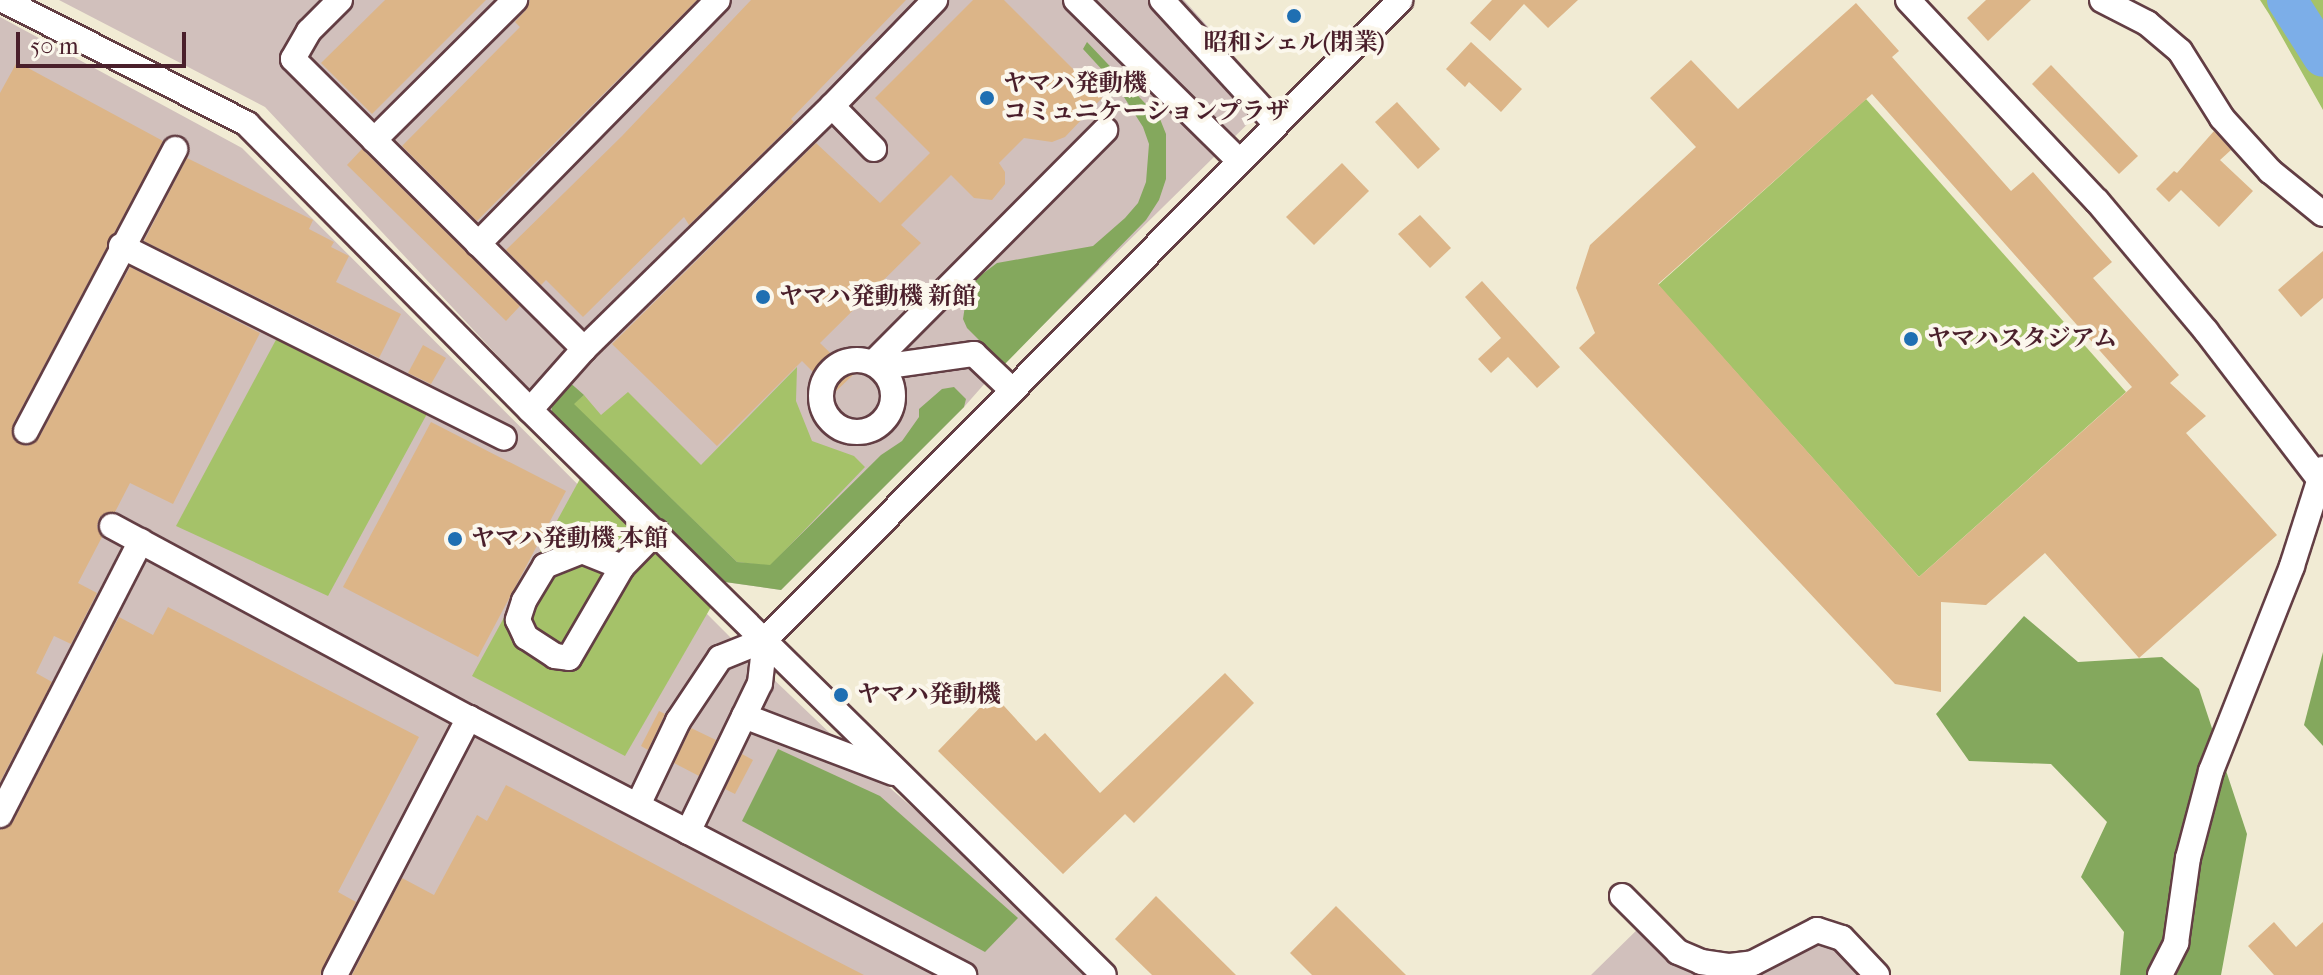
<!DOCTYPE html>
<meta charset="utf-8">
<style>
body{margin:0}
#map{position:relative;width:2323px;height:975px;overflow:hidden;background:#f1ebd4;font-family:"IM FELL French Canon","Noto Serif JP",serif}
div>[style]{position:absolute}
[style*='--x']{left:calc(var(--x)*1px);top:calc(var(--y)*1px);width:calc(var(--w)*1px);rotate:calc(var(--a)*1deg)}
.industrial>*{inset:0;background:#d1c0bc}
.green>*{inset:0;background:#a5c269}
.forest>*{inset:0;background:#84a85d}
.river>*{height:40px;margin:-20px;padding:0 20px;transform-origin:20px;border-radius:20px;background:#7caee8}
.building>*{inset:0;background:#dcb588}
.roads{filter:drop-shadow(2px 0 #633e44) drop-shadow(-2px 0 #633e44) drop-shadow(0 2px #633e44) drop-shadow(0 -2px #633e44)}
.minor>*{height:24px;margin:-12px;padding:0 12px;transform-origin:12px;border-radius:12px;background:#fff}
.minor>.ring{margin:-12px;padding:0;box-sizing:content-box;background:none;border:24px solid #fff;border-radius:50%}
.dots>*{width:22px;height:22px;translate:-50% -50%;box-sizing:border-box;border:4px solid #fbf7ec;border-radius:50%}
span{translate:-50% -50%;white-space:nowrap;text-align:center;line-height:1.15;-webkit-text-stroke:8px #fbf7ec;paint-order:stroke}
.poi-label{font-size:24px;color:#4a1f2b;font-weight:700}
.left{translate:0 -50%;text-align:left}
.scale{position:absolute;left:16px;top:32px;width:170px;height:36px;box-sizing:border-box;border:4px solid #4a1f2b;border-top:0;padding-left:10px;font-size:24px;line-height:28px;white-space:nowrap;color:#4a1f2b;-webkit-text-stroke:6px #fbf7ec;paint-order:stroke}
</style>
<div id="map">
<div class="industrial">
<div style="clip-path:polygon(59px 0,1184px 0,1273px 99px,994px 373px,964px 407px,781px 590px,725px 582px,539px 400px,265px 107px)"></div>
<div style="clip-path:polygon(0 17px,242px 148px,742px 649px,858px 760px,1104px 975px,0 975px)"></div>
<div style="clip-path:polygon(1646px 921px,1730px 966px,1817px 930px,1876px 975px,1591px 975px)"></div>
</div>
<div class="green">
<div style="clip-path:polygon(2260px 0,2323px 0,2323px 110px,2269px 14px)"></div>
<div style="clip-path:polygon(1866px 99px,2126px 392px,1919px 577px,1658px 285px)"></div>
<div style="clip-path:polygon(278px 336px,428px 412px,328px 596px,176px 526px)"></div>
<div style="clip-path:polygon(797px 367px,796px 401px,812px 441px,854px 456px,865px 467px,770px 566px,737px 562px,573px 404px,584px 395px,601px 415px,628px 392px,701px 465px)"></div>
<div style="clip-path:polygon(587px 466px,711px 607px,625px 756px,472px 676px)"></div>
</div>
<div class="forest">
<div style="clip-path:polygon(1087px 42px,1160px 119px,1166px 134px,1166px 179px,1159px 200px,1146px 220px,1004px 365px,967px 328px,963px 319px,966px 299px,977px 278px,997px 263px,1093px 246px,1125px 218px,1138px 203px,1146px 182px,1149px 144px,1143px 127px,1117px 86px,1083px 49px)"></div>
<div style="clip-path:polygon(567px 380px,584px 395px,574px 404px,737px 562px,770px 565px,881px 455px,902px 441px,919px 417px,919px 409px,942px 389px,954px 387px,966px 399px,964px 407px,781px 590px,725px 582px,552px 413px,551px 404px)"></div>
<div style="clip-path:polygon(2024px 616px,2078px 662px,2162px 657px,2199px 689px,2247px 834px,2221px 975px,2120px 975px,2124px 932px,2081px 877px,2107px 822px,2051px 764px,1969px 761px,1936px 714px)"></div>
<div style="clip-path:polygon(2323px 652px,2323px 746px,2304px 725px)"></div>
<div style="clip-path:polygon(778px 749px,880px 796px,1018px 918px,985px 952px,742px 821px)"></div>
</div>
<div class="river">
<div style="--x:2287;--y:0;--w:67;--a:57.7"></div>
</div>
<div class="building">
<div style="clip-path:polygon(385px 0,486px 0,372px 114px,321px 63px)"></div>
<div style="clip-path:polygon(530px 0,697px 0,477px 221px,402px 146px,520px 27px,515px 22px,526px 10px)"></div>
<div style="clip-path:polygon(751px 0,906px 0,791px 119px,794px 122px,689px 225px,684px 217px,583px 317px,546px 280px,541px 285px,506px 250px,622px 136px)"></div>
<div style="clip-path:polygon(973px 0,1004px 0,1102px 98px,1065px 137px,1052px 142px,1024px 138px,999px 163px,1005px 172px,1005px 184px,992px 200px,974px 198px,951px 175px,901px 225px,921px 243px,820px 343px,853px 375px,834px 393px,802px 361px,717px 446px,612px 344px,816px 143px,880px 203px,930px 153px,875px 98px)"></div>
<div style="clip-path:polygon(1492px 0,1578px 0,1548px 28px,1524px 4px,1490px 41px,1470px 23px)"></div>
<div style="clip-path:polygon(1986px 0,2031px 0,1988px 41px,1967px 18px)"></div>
<div style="clip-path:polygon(evenodd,1856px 3px,1899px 51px,1892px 57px,2011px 191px,2033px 172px,2112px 262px,2093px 278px,2179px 375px,2170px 383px,2206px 416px,2186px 433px,2277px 535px,2139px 658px,2045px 553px,1986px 605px,1941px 602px,1941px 692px,1895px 684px,1579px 348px,1595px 333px,1576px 288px,1590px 245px,1696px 147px,1650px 98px,1691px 60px,1738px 109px,1856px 3px,1872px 94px,2132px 387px,1919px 577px,1658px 284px,1872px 94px)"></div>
<div style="clip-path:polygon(1471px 42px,1522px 89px,1501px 112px,1469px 82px,1465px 87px,1446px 69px)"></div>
<div style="clip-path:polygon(17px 62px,163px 141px,13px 424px,14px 440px,27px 446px,39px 438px,130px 267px,260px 333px,173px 504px,130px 483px,115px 512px,105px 513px,99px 518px,97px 527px,102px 537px,78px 583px,97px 593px,71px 644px,54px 636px,36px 673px,52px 682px,0 782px,0 93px)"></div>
<div style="clip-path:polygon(2051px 65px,2138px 156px,2119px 174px,2032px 84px)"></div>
<div style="clip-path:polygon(1397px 102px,1440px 149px,1418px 169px,1375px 122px)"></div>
<div style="clip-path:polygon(2214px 131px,2231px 150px,2220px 160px,2253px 191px,2219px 227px,2181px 190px,2169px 202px,2156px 189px,2174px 171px,2177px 173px)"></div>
<div style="clip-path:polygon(362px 149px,520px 306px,506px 321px,347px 165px)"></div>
<div style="clip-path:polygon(187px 158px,313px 220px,309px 229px,334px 242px,331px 247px,349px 256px,336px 282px,401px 314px,379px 358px,144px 241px)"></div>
<div style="clip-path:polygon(1342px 163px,1369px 191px,1314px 245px,1286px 217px)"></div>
<div style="clip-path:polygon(1420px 215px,1451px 248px,1430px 268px,1398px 234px)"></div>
<div style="clip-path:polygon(2323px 251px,2323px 298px,2301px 317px,2278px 290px)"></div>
<div style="clip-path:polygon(1482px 281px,1560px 367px,1537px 388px,1508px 357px,1491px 373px,1478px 359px,1501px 338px,1465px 297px)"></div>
<div style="clip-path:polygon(423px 345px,446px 358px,431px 384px,408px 373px)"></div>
<div style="clip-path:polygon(431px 422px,566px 491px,478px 657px,343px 587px)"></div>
<div style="clip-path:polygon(168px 607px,419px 737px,338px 892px,356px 902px,320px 975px,0 975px,0 830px,13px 822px,119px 617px,153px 635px)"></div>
<div style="clip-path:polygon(1225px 673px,1254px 703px,1134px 823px,1125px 814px,1063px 874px,938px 751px,993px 694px,1036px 741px,1045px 733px,1100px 793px)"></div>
<div style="clip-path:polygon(659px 711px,665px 714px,648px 750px,641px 746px)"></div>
<div style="clip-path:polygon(691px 728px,716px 740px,699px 776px,674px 763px)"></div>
<div style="clip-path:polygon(742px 754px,753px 760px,735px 794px,725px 789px)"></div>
<div style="clip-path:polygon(506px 785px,825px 955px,864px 975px,352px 975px,402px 878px,434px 895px,477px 815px,487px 821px)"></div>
<div style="clip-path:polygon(1156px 896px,1236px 975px,1152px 975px,1115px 939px)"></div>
<div style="clip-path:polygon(1336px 906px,1406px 975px,1312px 975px,1290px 953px)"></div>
<div style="clip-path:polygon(2274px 922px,2296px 947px,2323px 922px,2323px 975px,2274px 975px,2248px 946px)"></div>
</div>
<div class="roads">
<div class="minor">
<div style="--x:3;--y:0;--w:274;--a:26.9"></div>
<div style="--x:247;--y:124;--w:402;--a:45.3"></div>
<div style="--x:530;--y:410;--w:805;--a:44.55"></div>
<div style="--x:340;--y:0;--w:44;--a:135"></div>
<div style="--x:309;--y:31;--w:32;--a:120"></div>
<div style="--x:293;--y:59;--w:411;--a:44.9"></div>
<div style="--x:584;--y:349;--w:81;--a:131.5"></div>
<div style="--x:1076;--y:0;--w:229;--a:44.6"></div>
<div style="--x:1162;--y:0;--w:168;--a:47.4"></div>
<div style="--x:1908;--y:0;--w:276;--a:46.8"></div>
<div style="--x:2097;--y:201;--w:170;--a:50"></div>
<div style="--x:2206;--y:331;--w:193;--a:52.6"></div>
<div style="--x:2102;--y:0;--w:51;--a:27.1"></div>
<div style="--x:2147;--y:23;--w:43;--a:40.3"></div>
<div style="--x:2180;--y:51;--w:79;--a:57.9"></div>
<div style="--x:2222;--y:118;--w:72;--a:47.8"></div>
<div style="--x:2270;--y:171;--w:68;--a:39.1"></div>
<div style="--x:374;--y:140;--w:199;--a:-44.8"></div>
<div style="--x:874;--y:149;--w:60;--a:-134.3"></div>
<div style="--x:832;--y:106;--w:148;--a:-45.8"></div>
<div style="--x:478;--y:244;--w:342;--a:-45.5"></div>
<div style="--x:121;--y:246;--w:428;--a:26.6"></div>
<div style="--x:584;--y:349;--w:347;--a:-44.4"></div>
<div class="ring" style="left:821px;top:360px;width:48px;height:48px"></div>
<div style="--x:873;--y:363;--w:329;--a:-45.1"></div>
<div style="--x:881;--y:367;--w:94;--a:-8"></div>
<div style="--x:974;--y:354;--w:52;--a:43.5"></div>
<div style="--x:26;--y:431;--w:319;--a:-62.1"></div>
<div style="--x:112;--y:526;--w:405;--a:28.3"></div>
<div style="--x:469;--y:718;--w:558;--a:27.44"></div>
<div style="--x:622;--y:567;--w:43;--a:-158.2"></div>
<div style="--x:582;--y:551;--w:40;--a:158"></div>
<div style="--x:545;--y:566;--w:41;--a:121"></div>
<div style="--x:524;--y:601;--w:20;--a:108"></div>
<div style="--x:518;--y:620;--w:19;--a:65"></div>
<div style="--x:526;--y:637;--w:35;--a:33"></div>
<div style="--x:555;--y:656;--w:14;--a:8"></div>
<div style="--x:569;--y:658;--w:105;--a:-59.8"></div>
<div style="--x:622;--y:567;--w:49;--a:-45.8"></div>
<div style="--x:744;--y:716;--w:160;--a:20.9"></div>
<div style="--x:638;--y:805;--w:93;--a:-64.5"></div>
<div style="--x:678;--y:721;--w:76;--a:-56.3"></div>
<div style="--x:720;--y:658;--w:48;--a:-21.8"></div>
<div style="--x:765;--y:640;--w:902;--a:-45.22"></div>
<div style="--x:0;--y:815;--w:308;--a:-62.8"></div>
<div style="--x:688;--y:832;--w:165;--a:-64.2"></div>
<div style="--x:760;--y:683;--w:43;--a:-83.4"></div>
<div style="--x:1622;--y:896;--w:79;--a:45"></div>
<div style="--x:1678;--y:952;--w:25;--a:23"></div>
<div style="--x:1701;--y:962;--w:29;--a:8"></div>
<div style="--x:1730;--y:966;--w:23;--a:-7"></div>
<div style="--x:1753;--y:963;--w:72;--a:-27.3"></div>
<div style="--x:1817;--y:930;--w:26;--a:18"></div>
<div style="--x:1842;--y:938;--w:51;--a:46.6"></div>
<div style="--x:335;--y:975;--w:290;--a:-62.5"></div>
<div style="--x:2160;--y:975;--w:36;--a:-63"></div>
<div style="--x:2176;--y:943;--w:86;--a:-82"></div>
<div style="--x:2188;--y:858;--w:90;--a:-75.2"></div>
<div style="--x:2211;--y:771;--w:220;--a:-68.4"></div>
<div style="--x:2292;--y:566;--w:102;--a:-72.3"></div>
</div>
</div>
<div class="dots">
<div style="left:1294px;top:16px;background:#1f6fb2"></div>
<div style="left:987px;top:98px;background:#1f6fb2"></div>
<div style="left:763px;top:297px;background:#1f6fb2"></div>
<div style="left:1911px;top:339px;background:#1f6fb2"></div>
<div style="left:455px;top:539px;background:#1f6fb2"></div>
<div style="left:841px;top:695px;background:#1f6fb2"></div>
</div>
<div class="poi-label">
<span style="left:1294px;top:43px">昭和シェル(閉業)</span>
<span class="left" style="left:1003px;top:98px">ヤマハ発動機<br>コミュニケーションプラザ</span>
<span class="left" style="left:779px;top:297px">ヤマハ発動機 新館</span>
<span class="left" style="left:1927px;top:339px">ヤマハスタジアム</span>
<span class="left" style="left:471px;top:539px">ヤマハ発動機 本館</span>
<span class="left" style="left:857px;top:695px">ヤマハ発動機</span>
</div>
<div class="scale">50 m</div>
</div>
